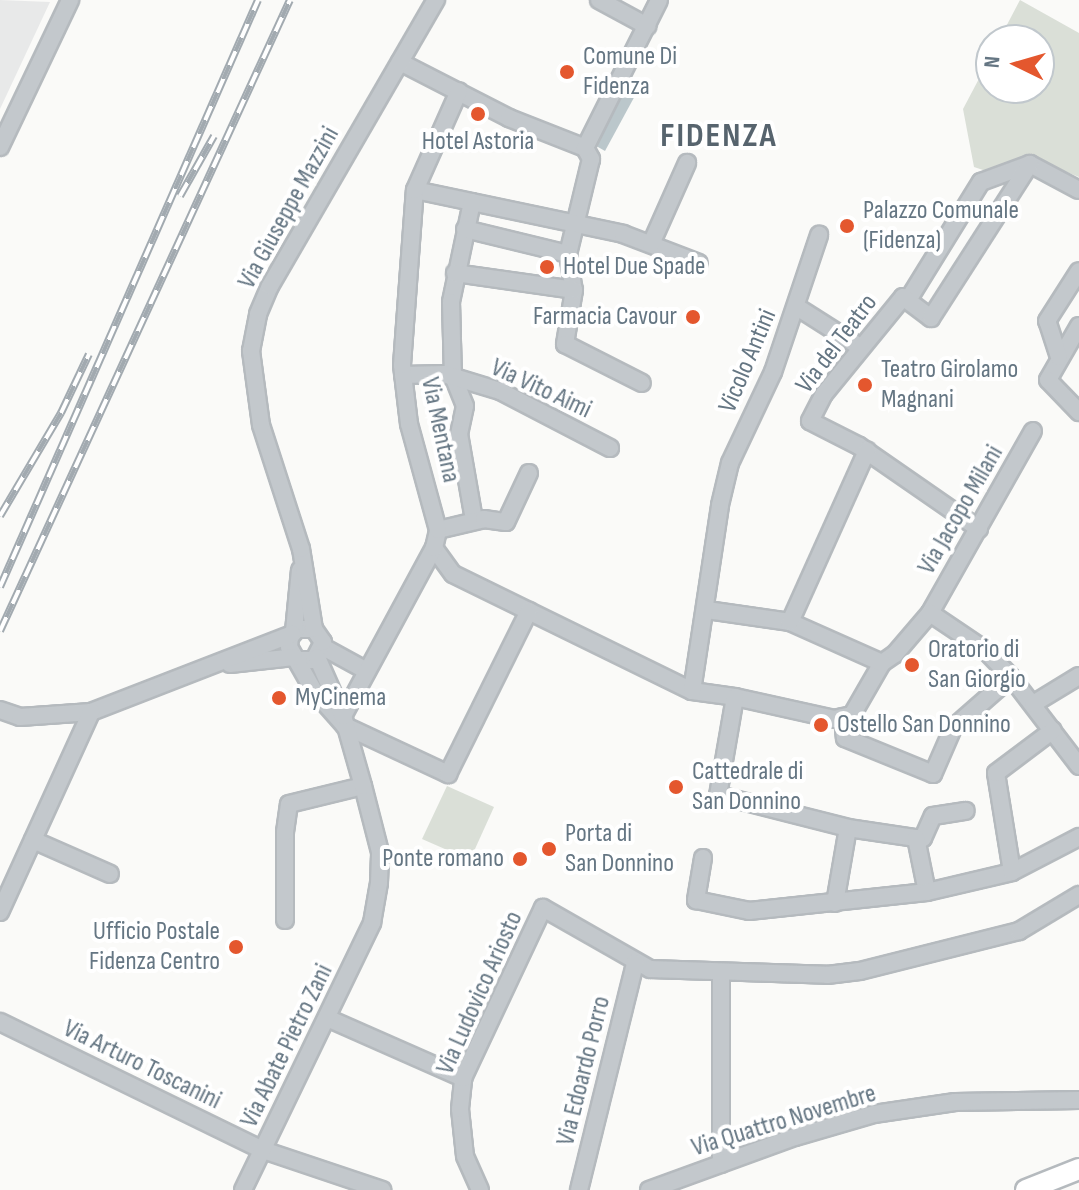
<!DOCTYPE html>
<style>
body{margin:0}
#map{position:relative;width:1079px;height:1190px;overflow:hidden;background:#fafaf8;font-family:"Sofia Sans Condensed",sans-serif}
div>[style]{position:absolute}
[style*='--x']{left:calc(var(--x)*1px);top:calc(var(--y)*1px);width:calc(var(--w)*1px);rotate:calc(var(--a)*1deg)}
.built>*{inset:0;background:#e8e9e9}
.green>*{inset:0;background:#dadfd7}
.water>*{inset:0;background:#bbc7cb}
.roads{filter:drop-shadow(2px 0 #b5babe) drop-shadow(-2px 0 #b5babe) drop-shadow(0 2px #b5babe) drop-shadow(0 -2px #b5babe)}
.minor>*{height:16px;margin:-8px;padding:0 8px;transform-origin:8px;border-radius:8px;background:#c3c8cc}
.major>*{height:20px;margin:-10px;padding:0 10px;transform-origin:10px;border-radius:10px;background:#fff}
.rail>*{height:8px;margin-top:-4px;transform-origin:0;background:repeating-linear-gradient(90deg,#fff 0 15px,#a2aab0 0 30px);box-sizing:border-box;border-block:2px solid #a2aab0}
.dots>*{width:22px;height:22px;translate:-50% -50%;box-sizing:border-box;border:4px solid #fff;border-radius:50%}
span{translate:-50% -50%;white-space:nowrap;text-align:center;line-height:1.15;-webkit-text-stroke:8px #fff;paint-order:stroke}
.poi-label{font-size:26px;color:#657683}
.left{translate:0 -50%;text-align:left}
.right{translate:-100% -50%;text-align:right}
.street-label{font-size:26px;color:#657683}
.district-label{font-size:34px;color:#57646e;font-weight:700;letter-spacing:2px}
.north{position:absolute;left:975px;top:24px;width:80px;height:80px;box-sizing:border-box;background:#fff;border:2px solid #c1c8cd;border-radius:50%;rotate:275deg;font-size:22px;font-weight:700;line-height:32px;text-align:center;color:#657683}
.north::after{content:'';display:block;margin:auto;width:28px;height:36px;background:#e4572e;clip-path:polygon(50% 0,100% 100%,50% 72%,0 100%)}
</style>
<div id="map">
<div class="built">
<div style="clip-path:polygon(0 0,50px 2px,0 109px)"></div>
</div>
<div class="green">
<div style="clip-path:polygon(1020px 0,1079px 33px,1079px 177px,1027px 156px,986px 171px,974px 167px,963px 109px,991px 56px,991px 88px,1039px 88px,1039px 40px,999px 40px)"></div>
<div style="clip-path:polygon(447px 786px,494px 807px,470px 860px,422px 839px)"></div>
</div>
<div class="water">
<div style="clip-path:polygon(623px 85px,637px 92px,605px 151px,591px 143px)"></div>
</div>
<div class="roads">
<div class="minor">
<div style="--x:599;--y:0;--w:55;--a:28.4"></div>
<div style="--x:400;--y:62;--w:123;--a:27.2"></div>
<div style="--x:509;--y:118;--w:82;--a:21.5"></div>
<div style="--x:0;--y:147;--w:163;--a:-64.5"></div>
<div style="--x:585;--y:148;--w:13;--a:61"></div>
<div style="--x:591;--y:159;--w:98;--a:103.6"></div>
<div style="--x:568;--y:254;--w:36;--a:81"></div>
<div style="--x:574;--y:290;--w:55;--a:99.5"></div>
<div style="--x:565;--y:344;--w:86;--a:26.9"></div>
<div style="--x:585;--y:148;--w:165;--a:-63.4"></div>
<div style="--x:1030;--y:164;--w:55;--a:28"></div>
<div style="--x:415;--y:190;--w:213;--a:11.9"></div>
<div style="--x:623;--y:234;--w:81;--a:20.9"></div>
<div style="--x:472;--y:202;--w:102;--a:101.9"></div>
<div style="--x:451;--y:302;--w:74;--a:88.5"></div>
<div style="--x:453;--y:376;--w:32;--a:68"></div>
<div style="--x:465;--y:406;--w:29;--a:102"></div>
<div style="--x:459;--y:434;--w:87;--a:80.1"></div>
<div style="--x:465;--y:229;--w:106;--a:13.6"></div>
<div style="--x:651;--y:244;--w:89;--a:-66"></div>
<div style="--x:455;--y:273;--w:120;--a:8.1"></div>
<div style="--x:908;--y:300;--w:139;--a:-58.3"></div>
<div style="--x:981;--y:182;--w:52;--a:-20.2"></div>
<div style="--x:797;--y:307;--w:75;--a:32.4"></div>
<div style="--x:1079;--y:326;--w:62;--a:119.9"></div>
<div style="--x:1048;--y:380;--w:45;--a:45.9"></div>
<div style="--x:1059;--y:357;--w:38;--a:-108"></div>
<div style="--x:1047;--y:321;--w:59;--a:-57.4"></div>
<div style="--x:403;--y:375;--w:41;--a:-1.4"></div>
<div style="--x:444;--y:374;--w:59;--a:16.9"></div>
<div style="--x:500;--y:391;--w:124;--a:27.4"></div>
<div style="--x:979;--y:529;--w:146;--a:-145.3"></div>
<div style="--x:859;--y:446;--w:55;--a:-153"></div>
<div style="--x:810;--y:421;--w:30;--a:-63"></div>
<div style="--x:824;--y:394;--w:125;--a:-50.8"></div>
<div style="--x:903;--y:297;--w:35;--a:37"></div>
<div style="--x:931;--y:318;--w:183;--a:-57.3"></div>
<div style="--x:438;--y:530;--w:47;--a:-13.4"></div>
<div style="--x:484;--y:519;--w:22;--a:8"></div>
<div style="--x:506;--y:522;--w:54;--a:-64.9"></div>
<div style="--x:434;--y:548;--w:32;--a:54"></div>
<div style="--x:453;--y:574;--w:266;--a:26.1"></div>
<div style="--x:692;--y:691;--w:43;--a:7.9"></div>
<div style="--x:735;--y:697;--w:101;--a:12.5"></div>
<div style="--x:834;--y:719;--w:18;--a:-13"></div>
<div style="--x:852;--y:715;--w:60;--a:-60"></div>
<div style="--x:882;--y:663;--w:16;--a:-35"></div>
<div style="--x:895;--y:654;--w:54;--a:-49.5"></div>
<div style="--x:930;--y:613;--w:209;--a:-60.5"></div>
<div style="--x:707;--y:610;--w:84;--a:8.2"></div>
<div style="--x:790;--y:622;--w:101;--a:24"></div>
<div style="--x:930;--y:613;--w:66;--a:33.9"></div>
<div style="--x:985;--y:650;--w:37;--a:46"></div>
<div style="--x:1011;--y:677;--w:112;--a:52.6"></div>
<div style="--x:790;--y:622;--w:188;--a:-65.8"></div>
<div style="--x:314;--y:629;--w:17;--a:180"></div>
<div style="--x:297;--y:629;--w:11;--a:131"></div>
<div style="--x:290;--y:637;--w:10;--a:96"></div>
<div style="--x:289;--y:647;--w:51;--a:60.4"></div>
<div style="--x:314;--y:691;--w:47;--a:48.5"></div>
<div style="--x:345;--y:726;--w:114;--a:25"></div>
<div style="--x:448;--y:774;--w:182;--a:-63.6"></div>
<div style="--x:294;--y:631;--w:61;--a:-84.4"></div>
<div style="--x:323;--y:647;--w:50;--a:28.6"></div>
<div style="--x:297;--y:660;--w:17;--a:0"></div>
<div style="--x:314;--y:660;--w:20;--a:-63"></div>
<div style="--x:323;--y:642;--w:16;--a:-125"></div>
<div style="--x:314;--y:629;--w:81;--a:-99.2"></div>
<div style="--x:301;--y:549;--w:130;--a:-107.9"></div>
<div style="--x:261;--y:425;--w:75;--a:-97.7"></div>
<div style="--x:251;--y:351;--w:38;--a:-79"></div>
<div style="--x:258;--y:314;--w:30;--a:-67"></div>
<div style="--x:270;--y:286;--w:331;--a:-59.9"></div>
<div style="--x:230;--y:664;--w:64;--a:-6.2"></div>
<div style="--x:692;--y:691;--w:188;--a:-81.4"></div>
<div style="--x:720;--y:505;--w:43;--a:-76.6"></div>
<div style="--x:730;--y:463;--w:101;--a:-64.7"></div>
<div style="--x:773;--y:372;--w:145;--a:-71.4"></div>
<div style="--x:735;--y:697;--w:99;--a:99.8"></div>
<div style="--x:718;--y:795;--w:134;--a:14.2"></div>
<div style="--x:848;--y:828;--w:69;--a:8.4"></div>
<div style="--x:1033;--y:704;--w:54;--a:-31.3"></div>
<div style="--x:0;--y:710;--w:21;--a:19"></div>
<div style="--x:20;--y:717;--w:71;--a:-4"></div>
<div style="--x:91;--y:712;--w:216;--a:-21.2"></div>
<div style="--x:343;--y:716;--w:191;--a:-61.6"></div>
<div style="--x:434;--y:548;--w:18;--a:-77"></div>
<div style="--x:438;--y:530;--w:110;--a:-105.3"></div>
<div style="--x:409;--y:424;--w:59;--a:-96.8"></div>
<div style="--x:402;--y:365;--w:175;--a:-85.8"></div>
<div style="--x:415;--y:190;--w:108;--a:-66"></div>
<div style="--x:843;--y:717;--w:21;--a:85"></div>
<div style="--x:845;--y:738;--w:95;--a:22.2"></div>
<div style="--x:933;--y:774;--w:50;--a:-66.5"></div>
<div style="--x:953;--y:728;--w:77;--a:-41.3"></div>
<div style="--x:916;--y:838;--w:7;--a:0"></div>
<div style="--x:923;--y:838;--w:24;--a:-66"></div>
<div style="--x:933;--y:816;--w:33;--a:-9"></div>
<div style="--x:916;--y:838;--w:55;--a:78.5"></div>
<div style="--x:33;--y:840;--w:84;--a:23.8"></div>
<div style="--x:703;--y:858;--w:43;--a:99.5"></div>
<div style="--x:696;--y:900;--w:54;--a:11.7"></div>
<div style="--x:749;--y:911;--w:179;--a:-6.1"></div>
<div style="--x:927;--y:892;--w:87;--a:-13.2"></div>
<div style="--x:1012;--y:872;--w:76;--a:-27.6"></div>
<div style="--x:1012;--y:872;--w:100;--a:-99.2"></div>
<div style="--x:996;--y:773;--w:71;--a:-37"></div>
<div style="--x:835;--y:903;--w:76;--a:-80.2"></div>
<div style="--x:0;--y:912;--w:220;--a:-65.5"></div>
<div style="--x:285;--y:920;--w:88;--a:-90"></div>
<div style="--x:285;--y:832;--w:28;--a:-82"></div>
<div style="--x:289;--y:804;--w:76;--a:-13.7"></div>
<div style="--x:327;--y:1018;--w:149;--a:23.8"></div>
<div style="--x:0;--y:1022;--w:292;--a:26"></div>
<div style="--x:263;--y:1150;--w:126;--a:18.6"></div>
<div style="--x:721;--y:1164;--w:190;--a:-90"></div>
<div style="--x:243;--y:1190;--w:297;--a:-64.2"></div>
<div style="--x:372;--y:923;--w:41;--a:-80.1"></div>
<div style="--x:379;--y:883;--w:31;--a:-88"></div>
<div style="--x:380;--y:852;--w:68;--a:-104.4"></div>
<div style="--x:363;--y:786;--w:73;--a:-105.9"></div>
<div style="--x:343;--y:716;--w:64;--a:-113.8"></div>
<div style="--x:480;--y:1190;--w:37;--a:-114"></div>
<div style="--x:465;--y:1156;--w:47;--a:-96.1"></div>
<div style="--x:460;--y:1109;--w:31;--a:-84"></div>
<div style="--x:463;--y:1078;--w:188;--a:-64.8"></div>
<div style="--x:543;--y:908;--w:123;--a:29.7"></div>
<div style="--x:650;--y:969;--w:177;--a:1.9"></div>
<div style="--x:827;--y:975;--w:33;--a:-7"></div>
<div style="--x:860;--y:971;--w:164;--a:-14.1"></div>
<div style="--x:1019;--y:931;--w:70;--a:-31"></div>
<div style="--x:579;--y:1190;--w:234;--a:-76.1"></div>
<div style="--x:649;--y:1190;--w:155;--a:-20"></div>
<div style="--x:795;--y:1137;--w:82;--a:-16.2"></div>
<div style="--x:874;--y:1114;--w:82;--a:-8.4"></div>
<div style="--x:955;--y:1102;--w:124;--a:-0.9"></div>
</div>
<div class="major">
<div style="--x:1026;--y:1190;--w:57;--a:-21.6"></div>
</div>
</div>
<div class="rail">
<div style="--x:180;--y:196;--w:69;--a:-60.5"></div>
<div style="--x:0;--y:516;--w:120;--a:-59.4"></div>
<div style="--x:61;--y:413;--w:65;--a:-64.6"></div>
<div style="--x:0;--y:587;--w:641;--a:-66.27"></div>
<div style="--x:0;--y:631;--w:694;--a:-65.32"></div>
</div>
<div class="dots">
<div style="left:567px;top:72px;background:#e4572e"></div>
<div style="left:478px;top:114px;background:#e4572e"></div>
<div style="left:847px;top:226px;background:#e4572e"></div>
<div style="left:547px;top:267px;background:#e4572e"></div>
<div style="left:693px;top:317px;background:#e4572e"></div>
<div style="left:865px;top:385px;background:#e4572e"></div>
<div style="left:912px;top:665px;background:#e4572e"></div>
<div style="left:279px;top:698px;background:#e4572e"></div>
<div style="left:821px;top:725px;background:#e4572e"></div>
<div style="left:676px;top:787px;background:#e4572e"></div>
<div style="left:549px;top:849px;background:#e4572e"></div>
<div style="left:520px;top:859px;background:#e4572e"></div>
<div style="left:236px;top:947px;background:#e4572e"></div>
</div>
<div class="poi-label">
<span class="left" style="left:583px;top:72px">Comune Di<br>Fidenza</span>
<span style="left:478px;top:142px">Hotel Astoria</span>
<span class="left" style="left:863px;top:226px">Palazzo Comunale<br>(Fidenza)</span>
<span class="left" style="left:563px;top:267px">Hotel Due Spade</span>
<span class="right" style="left:677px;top:317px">Farmacia Cavour</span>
<span class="left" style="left:881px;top:385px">Teatro Girolamo<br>Magnani</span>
<span class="left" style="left:928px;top:665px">Oratorio di<br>San Giorgio</span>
<span class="left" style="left:295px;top:698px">MyCinema</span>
<span class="left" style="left:837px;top:725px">Ostello San Donnino</span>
<span class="left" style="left:692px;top:787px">Cattedrale di<br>San Donnino</span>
<span class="left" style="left:565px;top:849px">Porta di<br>San Donnino</span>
<span class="right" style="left:504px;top:859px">Ponte romano</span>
<span class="right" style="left:220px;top:947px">Ufficio Postale<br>Fidenza Centro</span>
</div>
<div class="street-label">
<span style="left:289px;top:208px;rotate:-61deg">Via Giuseppe Mazzini</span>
<span style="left:837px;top:344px;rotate:-53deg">Via del Teatro</span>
<span style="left:748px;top:361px;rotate:-67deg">Vicolo Antini</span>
<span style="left:541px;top:389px;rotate:25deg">Via Vito Aimi</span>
<span style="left:440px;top:430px;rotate:78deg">Via Mentana</span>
<span style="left:961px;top:510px;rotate:-60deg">Via Jacopo Milani</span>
<span style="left:480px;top:993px;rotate:-66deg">Via Ludovico Ariosto</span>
<span style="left:287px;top:1046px;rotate:-64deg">Via Abate Pietro Zani</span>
<span style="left:142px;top:1065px;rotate:26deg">Via Arturo Toscanini</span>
<span style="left:584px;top:1071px;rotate:-76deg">Via Edoardo Porro</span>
<span style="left:784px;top:1121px;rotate:-17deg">Via Quattro Novembre</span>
</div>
<div class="district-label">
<span style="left:719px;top:136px">FIDENZA</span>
</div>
<div class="north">N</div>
</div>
